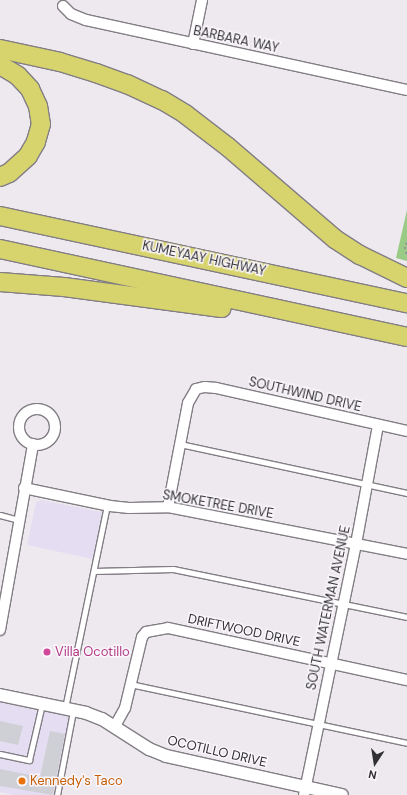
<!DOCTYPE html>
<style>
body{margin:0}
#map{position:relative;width:407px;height:795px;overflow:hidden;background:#ede9ef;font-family:"DM Sans",sans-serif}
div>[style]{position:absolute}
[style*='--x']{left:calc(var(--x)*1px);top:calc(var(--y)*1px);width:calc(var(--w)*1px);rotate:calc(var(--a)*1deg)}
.commercial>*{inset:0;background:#e5ddf2}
.green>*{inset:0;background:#99cb87}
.building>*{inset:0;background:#cfd0d6}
.path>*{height:1.5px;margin-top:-0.75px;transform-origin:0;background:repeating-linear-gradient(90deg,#959296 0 2px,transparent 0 5px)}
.roads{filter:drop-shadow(1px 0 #827e84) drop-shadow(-1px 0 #827e84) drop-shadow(0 1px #827e84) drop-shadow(0 -1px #827e84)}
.service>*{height:5px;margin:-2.5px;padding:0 2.5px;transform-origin:2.5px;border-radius:2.5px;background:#fff}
.minor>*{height:10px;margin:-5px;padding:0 5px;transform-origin:5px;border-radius:5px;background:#fff}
.minor>.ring{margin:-5px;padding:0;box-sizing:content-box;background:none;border:10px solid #fff;border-radius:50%}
.tertiary>*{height:12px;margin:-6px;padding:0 6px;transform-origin:6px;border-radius:6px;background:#fff}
.motorway>*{height:18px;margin:-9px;padding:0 9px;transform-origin:9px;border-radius:9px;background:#d8d46d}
.dots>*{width:11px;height:11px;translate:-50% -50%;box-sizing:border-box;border:2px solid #faf6fc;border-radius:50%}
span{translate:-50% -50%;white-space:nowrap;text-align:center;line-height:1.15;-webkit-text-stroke:3px #faf6fc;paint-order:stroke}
.street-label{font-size:13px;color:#313032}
.hotel-label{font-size:13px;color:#b23c85}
.left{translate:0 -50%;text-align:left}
.food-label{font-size:13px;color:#c56008}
.north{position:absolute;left:355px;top:743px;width:40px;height:40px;-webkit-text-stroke:3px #faf6fc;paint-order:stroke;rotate:192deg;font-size:11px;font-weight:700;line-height:16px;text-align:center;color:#313032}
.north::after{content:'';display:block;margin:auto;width:14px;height:18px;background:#313032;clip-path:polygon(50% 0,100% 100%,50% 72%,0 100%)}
</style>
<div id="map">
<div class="commercial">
<div style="clip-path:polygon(41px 500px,106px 513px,97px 560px,27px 545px,36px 502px)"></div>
<div style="clip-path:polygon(0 695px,73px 710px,57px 795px,14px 795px,0 792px)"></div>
</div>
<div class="green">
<div style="clip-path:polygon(407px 210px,407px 261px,396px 258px)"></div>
</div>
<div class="building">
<div style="clip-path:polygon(0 721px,23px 726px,18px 745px,0 741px)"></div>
<div style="clip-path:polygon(50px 731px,65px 734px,53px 795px,0 786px,0 769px,40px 777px)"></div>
</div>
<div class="path">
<div style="--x:407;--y:243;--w:4;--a:117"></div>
<div style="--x:405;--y:247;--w:8;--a:76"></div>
</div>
<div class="roads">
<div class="service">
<div style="--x:180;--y:444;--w:232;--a:12.2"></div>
<div style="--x:0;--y:515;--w:20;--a:15"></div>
<div style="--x:94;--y:571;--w:79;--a:-1.5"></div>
<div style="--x:173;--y:569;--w:239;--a:11.6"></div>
<div style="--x:130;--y:684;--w:283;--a:12"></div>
<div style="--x:65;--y:708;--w:207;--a:-78.3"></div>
<div style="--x:0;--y:754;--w:30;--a:12"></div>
<div style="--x:29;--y:760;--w:57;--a:-76.9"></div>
<div style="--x:57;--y:795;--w:86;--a:-79.2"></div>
</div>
<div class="minor">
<div style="--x:63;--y:6;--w:11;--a:45"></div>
<div style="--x:71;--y:14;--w:16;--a:22"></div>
<div style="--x:86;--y:20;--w:329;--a:12.3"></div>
<div style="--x:193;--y:44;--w:45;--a:-78.4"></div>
<div class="ring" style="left:19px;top:409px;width:26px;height:26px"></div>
<div style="--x:24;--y:488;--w:88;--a:11.8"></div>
<div style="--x:110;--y:506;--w:19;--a:6"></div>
<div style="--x:129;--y:508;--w:39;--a:-1"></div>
<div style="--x:168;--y:507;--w:244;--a:11.1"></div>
<div style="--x:168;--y:507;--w:106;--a:-79.1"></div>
<div style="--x:188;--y:403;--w:16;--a:-60"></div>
<div style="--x:196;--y:389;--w:9;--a:-13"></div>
<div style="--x:205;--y:387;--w:11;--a:5"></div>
<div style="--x:216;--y:388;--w:196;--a:12.7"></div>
<div style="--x:0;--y:630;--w:189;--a:-79.9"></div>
<div style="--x:115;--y:726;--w:21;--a:-61"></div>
<div style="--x:125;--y:708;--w:73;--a:-76.5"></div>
<div style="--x:142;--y:637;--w:6;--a:-51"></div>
<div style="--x:146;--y:632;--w:22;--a:-10"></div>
<div style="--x:168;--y:628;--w:245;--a:12.3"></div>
<div style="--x:304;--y:795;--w:256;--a:-78.3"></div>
<div style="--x:356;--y:544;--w:121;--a:-79.5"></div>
</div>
<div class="tertiary">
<div style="--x:0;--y:695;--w:88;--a:11.8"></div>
<div style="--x:86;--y:713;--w:17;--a:21"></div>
<div style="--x:102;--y:719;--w:56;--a:32.6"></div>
<div style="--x:149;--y:749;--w:18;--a:22"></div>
<div style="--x:166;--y:756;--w:180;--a:12.5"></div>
</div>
<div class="motorway">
<div style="--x:0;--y:49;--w:61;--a:12.2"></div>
<div style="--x:60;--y:62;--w:38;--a:17"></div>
<div style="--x:96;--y:73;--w:33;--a:20"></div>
<div style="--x:127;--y:84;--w:38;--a:25"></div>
<div style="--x:162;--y:100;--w:27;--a:31"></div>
<div style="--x:185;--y:114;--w:54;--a:37.5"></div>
<div style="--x:228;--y:147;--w:141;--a:40.7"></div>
<div style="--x:335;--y:239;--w:30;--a:33"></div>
<div style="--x:360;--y:255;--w:52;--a:26.1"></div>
<div style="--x:0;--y:65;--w:21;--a:31"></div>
<div style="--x:18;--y:76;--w:18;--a:47"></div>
<div style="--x:30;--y:89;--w:19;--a:65"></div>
<div style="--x:38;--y:106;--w:18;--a:81"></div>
<div style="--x:41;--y:124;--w:19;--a:106"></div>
<div style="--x:36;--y:142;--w:16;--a:120"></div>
<div style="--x:28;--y:156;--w:25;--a:138"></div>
<div style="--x:9;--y:173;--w:10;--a:156"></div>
<div style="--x:0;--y:216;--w:416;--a:12.1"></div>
<div style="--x:0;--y:249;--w:416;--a:12.2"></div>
<div style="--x:0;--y:282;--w:64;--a:4.5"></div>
<div style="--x:64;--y:287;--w:159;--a:7.6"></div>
</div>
</div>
<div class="dots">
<div style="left:47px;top:652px;background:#d1479c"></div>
<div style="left:22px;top:781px;background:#e8710a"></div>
</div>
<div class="street-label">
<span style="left:236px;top:40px;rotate:12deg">BARBARA WAY</span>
<span style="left:204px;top:259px;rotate:12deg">KUMEYAAY HIGHWAY</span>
<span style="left:305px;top:395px;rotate:13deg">SOUTHWIND DRIVE</span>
<span style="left:218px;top:505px;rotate:10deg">SMOKETREE DRIVE</span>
<span style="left:329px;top:608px;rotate:-78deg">SOUTH WATERMAN AVENUE</span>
<span style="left:244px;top:631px;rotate:12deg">DRIFTWOOD DRIVE</span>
<span style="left:217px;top:752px;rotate:13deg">OCOTILLO DRIVE</span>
</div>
<div class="hotel-label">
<span class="left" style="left:55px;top:652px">Villa Ocotillo</span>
</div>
<div class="food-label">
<span class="left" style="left:30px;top:781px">Kennedy's Taco</span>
</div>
<div class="north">N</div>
</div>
